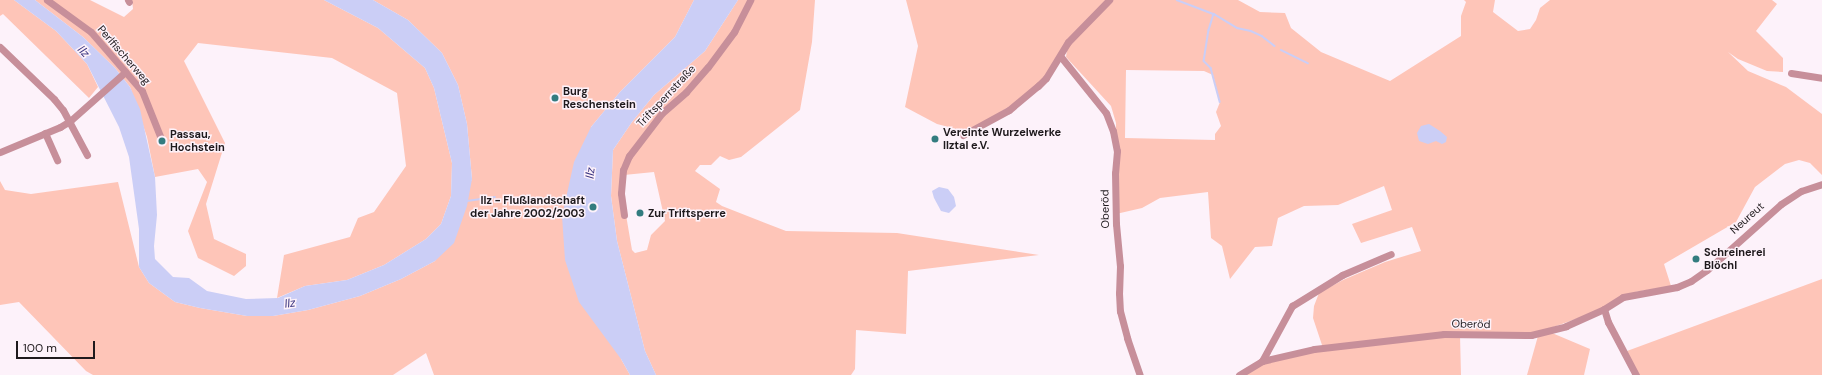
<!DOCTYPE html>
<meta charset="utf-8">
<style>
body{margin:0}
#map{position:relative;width:1822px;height:375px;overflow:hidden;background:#fdf2fa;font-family:"DM Sans",sans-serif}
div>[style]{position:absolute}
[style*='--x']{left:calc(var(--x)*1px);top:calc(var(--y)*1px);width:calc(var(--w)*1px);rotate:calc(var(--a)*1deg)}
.green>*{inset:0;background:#fec5b8}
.water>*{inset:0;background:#cbcef6}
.stream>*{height:1.5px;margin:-0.75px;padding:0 0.75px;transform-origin:0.75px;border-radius:0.75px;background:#cbcef6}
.minor>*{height:7px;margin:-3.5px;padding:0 3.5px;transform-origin:3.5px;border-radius:3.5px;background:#c78f9a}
.dots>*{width:11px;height:11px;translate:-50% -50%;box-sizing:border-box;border:2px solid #fdf2fa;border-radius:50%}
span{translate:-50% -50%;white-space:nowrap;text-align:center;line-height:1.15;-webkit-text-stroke:3px #fdf2fa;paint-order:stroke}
.street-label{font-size:11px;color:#1f1a1d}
.poi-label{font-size:11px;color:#1f1a1d;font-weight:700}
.left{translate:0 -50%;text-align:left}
.right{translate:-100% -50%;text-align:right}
.water-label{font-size:12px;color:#39337f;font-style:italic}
.scale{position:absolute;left:16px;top:341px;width:79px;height:18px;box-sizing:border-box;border:2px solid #1f1a1d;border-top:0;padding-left:5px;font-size:12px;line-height:14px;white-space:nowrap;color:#1f1a1d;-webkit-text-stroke:3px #fdf2fa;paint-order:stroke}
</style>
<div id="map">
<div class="green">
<div style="clip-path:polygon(0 0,14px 0,56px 31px,87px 64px,98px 87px,89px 98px,3px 14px,0 16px)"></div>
<div style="clip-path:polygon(35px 0,90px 0,124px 17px,133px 9px,132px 0,324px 0,378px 28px,425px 68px,434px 88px,452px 163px,451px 196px,441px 224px,426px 239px,384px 265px,347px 280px,305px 286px,277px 298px,284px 255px,350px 237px,358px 218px,374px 212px,406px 166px,397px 93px,332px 58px,198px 43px,184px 61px,225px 143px,206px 204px,214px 239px,246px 254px,246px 266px,234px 276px,198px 258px,188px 231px,207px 182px,198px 169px,155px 177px,147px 137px,130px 87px,115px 68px,83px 37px)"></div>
<div style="clip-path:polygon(373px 0,694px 0,675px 37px,620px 92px,591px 127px,621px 359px,630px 375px,434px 375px,426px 353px,393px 375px,93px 375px,86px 371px,19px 302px,0 305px,0 181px,5px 190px,31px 194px,118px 182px,139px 267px,149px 283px,175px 302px,200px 308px,247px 316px,273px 316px,308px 310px,360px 296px,401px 279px,435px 261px,472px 179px,467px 124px,458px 85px,442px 53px,408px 20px)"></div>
<div style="clip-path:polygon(evenodd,738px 0,815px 0,812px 42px,800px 110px,741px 157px,729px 160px,720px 156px,711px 165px,700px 165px,695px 171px,720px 189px,716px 202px,722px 206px,786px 231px,897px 233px,1039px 255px,908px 271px,906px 334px,856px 330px,855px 369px,851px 375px,656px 375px,645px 351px,617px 241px,611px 196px,613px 150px,632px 122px,654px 95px,705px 51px,738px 0,654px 172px,665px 221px,651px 235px,647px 250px,635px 253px,632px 250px,626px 215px,624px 175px,654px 172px)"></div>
<div style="clip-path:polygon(evenodd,906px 0,1238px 0,1260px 12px,1285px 13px,1291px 28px,1321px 52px,1390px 81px,1461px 36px,1461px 16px,1466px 2px,1464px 0,1495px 0,1493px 12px,1518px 31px,1530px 29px,1536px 20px,1540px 8px,1550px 0,1772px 0,1777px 4px,1756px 31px,1783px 58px,1783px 72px,1767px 71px,1738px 59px,1728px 52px,1748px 71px,1786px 87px,1822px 114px,1822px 175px,1810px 163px,1799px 160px,1785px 164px,1755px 187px,1736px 222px,1664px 264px,1671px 286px,1635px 292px,1604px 309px,1531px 335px,1460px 335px,1461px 375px,1244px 375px,1262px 361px,1323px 348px,1313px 318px,1314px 306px,1319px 293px,1343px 280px,1385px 262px,1421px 251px,1412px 227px,1361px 243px,1352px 224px,1392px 210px,1384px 186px,1338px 205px,1304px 206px,1278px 218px,1272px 246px,1255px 247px,1230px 279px,1222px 246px,1211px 238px,1208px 192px,1160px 198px,1142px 208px,1116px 214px,1116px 123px,1111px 106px,1066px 57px,1068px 43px,1046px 78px,1020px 100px,968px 132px,937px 124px,905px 107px,918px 46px,906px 0,1126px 70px,1204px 71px,1213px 75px,1220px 102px,1216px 112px,1221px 126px,1215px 134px,1215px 140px,1125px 138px,1126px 70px)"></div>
<div style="clip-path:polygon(1822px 279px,1822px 375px,1636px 375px,1627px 351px)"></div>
<div style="clip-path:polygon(1552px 333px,1590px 349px,1584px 375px,1527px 375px,1538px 336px)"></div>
</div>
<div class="water">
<div style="clip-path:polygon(14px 0,35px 0,83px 37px,115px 68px,130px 87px,140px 109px,155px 177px,157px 215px,154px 246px,155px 259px,173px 277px,189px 278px,207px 291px,246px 299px,278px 298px,305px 286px,347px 280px,384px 265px,426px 239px,441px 224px,451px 196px,452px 163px,434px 88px,425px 68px,378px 28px,324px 0,373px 0,408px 20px,442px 53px,458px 85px,467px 124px,472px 179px,467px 206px,454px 243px,435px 261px,401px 279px,360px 296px,308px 310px,273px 316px,247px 316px,200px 308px,175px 302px,149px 283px,139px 267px,139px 229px,129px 157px,119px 127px,87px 64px,56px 31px)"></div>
<div style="clip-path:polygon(694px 0,738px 0,705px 51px,654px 95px,632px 122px,613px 150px,611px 196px,617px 241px,645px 351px,656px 375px,630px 375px,621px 359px,579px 302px,565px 260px,562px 216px,574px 162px,591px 127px,620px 92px,675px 37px)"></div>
<div style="clip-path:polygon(1429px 124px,1440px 131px,1447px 137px,1446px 142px,1442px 144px,1436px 141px,1428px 144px,1419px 141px,1417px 133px,1421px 126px)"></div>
<div style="clip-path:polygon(939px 187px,948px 189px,954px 197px,956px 206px,949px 213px,941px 211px,934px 198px,932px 191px)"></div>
</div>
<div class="stream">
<div style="--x:1177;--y:0;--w:40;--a:21"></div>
<div style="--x:1214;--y:14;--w:27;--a:31"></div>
<div style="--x:1237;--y:28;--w:14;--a:12"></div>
<div style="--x:1251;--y:31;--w:12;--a:24"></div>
<div style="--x:1262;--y:36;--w:16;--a:38"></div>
<div style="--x:1214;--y:14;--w:17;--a:107"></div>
<div style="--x:1209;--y:30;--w:31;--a:99"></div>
<div style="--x:1204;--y:61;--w:10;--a:45"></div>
<div style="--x:1211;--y:68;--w:35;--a:75"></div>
<div style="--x:1281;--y:50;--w:30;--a:26"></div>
<div style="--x:467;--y:201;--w:28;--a:-8"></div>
</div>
<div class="minor">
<div style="--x:47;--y:0;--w:54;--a:36"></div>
<div style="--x:91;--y:32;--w:78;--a:49.2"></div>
<div style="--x:142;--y:91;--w:54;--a:68.2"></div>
<div style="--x:128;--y:0;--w:2;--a:63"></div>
<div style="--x:0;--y:47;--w:75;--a:43.9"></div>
<div style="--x:54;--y:99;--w:14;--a:51"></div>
<div style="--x:63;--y:110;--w:51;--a:61.9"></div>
<div style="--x:1061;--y:57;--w:72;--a:51.2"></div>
<div style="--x:1106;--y:113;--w:19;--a:69"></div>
<div style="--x:1113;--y:131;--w:20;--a:79"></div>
<div style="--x:1117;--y:151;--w:22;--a:95"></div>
<div style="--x:1115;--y:173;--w:51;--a:88.9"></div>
<div style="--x:1116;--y:224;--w:42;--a:84.6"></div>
<div style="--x:1120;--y:266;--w:27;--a:92"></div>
<div style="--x:1119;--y:293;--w:18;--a:87"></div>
<div style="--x:1120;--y:311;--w:28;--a:75"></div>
<div style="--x:1127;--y:338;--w:39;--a:71"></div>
<div style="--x:1791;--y:73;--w:31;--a:9"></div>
<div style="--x:45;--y:133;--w:30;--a:66"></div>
<div style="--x:963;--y:135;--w:52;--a:-28.5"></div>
<div style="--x:1009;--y:110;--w:38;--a:-40"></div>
<div style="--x:1038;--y:86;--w:11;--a:-45"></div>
<div style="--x:1046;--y:78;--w:42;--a:-58.6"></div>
<div style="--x:1068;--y:42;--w:59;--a:-45.7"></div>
<div style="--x:0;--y:152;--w:65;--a:-22.6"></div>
<div style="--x:60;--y:127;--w:12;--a:-31"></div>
<div style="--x:70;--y:121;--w:74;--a:-41.7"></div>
<div style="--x:624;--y:215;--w:22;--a:-98"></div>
<div style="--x:621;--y:193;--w:23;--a:-85"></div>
<div style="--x:623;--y:170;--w:15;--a:-67"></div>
<div style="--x:629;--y:156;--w:54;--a:-52.5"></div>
<div style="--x:662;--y:113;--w:32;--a:-41"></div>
<div style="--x:686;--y:92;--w:33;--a:-49"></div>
<div style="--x:708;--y:67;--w:44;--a:-53.4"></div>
<div style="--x:734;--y:32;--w:36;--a:-63"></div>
<div style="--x:1604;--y:309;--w:22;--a:-32"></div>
<div style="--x:1623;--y:297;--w:55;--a:-10.5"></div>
<div style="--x:1677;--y:287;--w:15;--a:-23"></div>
<div style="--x:1691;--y:281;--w:19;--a:-35"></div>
<div style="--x:1707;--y:270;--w:99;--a:-41.7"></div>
<div style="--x:1781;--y:204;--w:24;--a:-33"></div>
<div style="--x:1801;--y:191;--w:22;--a:-18"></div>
<div style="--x:1262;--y:361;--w:63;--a:-61.4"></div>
<div style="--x:1292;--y:306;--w:59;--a:-31.8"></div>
<div style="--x:1342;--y:275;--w:53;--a:-23.2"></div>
<div style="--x:1239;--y:375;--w:27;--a:-31"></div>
<div style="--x:1262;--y:361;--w:53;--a:-13"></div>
<div style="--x:1314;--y:349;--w:131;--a:-6.6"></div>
<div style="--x:1444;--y:334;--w:87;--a:0.7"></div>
<div style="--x:1531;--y:335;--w:36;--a:-14"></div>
<div style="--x:1566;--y:326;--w:42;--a:-24.1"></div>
<div style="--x:1604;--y:309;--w:14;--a:73"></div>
<div style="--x:1608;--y:322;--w:60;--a:62.2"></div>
</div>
<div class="dots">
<div style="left:555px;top:98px;background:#337c7f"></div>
<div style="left:935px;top:139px;background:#337c7f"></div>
<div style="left:162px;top:141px;background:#337c7f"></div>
<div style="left:593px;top:207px;background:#337c7f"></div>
<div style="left:640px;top:213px;background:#337c7f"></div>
<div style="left:1696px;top:259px;background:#337c7f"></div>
</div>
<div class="street-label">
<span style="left:124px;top:55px;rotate:49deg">Perlfischerweg</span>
<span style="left:666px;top:96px;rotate:-47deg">Triftsperrstraße</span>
<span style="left:1105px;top:209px;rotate:-91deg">Oberöd</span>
<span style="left:1747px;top:218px;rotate:-42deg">Neureut</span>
<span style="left:1471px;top:324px;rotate:1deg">Oberöd</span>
</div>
<div class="poi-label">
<span class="left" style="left:563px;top:98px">Burg<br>Reschenstein</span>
<span class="left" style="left:943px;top:139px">Vereinte Wurzelwerke<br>Ilztal e.V.</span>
<span class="left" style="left:170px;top:141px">Passau,<br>Hochstein</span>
<span class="right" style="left:585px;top:207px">Ilz - Flußlandschaft<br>der Jahre 2002/2003</span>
<span class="left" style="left:648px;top:213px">Zur Triftsperre</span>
<span class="left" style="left:1704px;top:259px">Schreinerei<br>Blöchl</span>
</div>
<div class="water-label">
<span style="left:83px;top:52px;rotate:47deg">Ilz</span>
<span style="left:591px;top:173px;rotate:-83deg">Ilz</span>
<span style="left:290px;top:304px;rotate:-7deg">Ilz</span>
</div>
<div class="scale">100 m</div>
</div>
